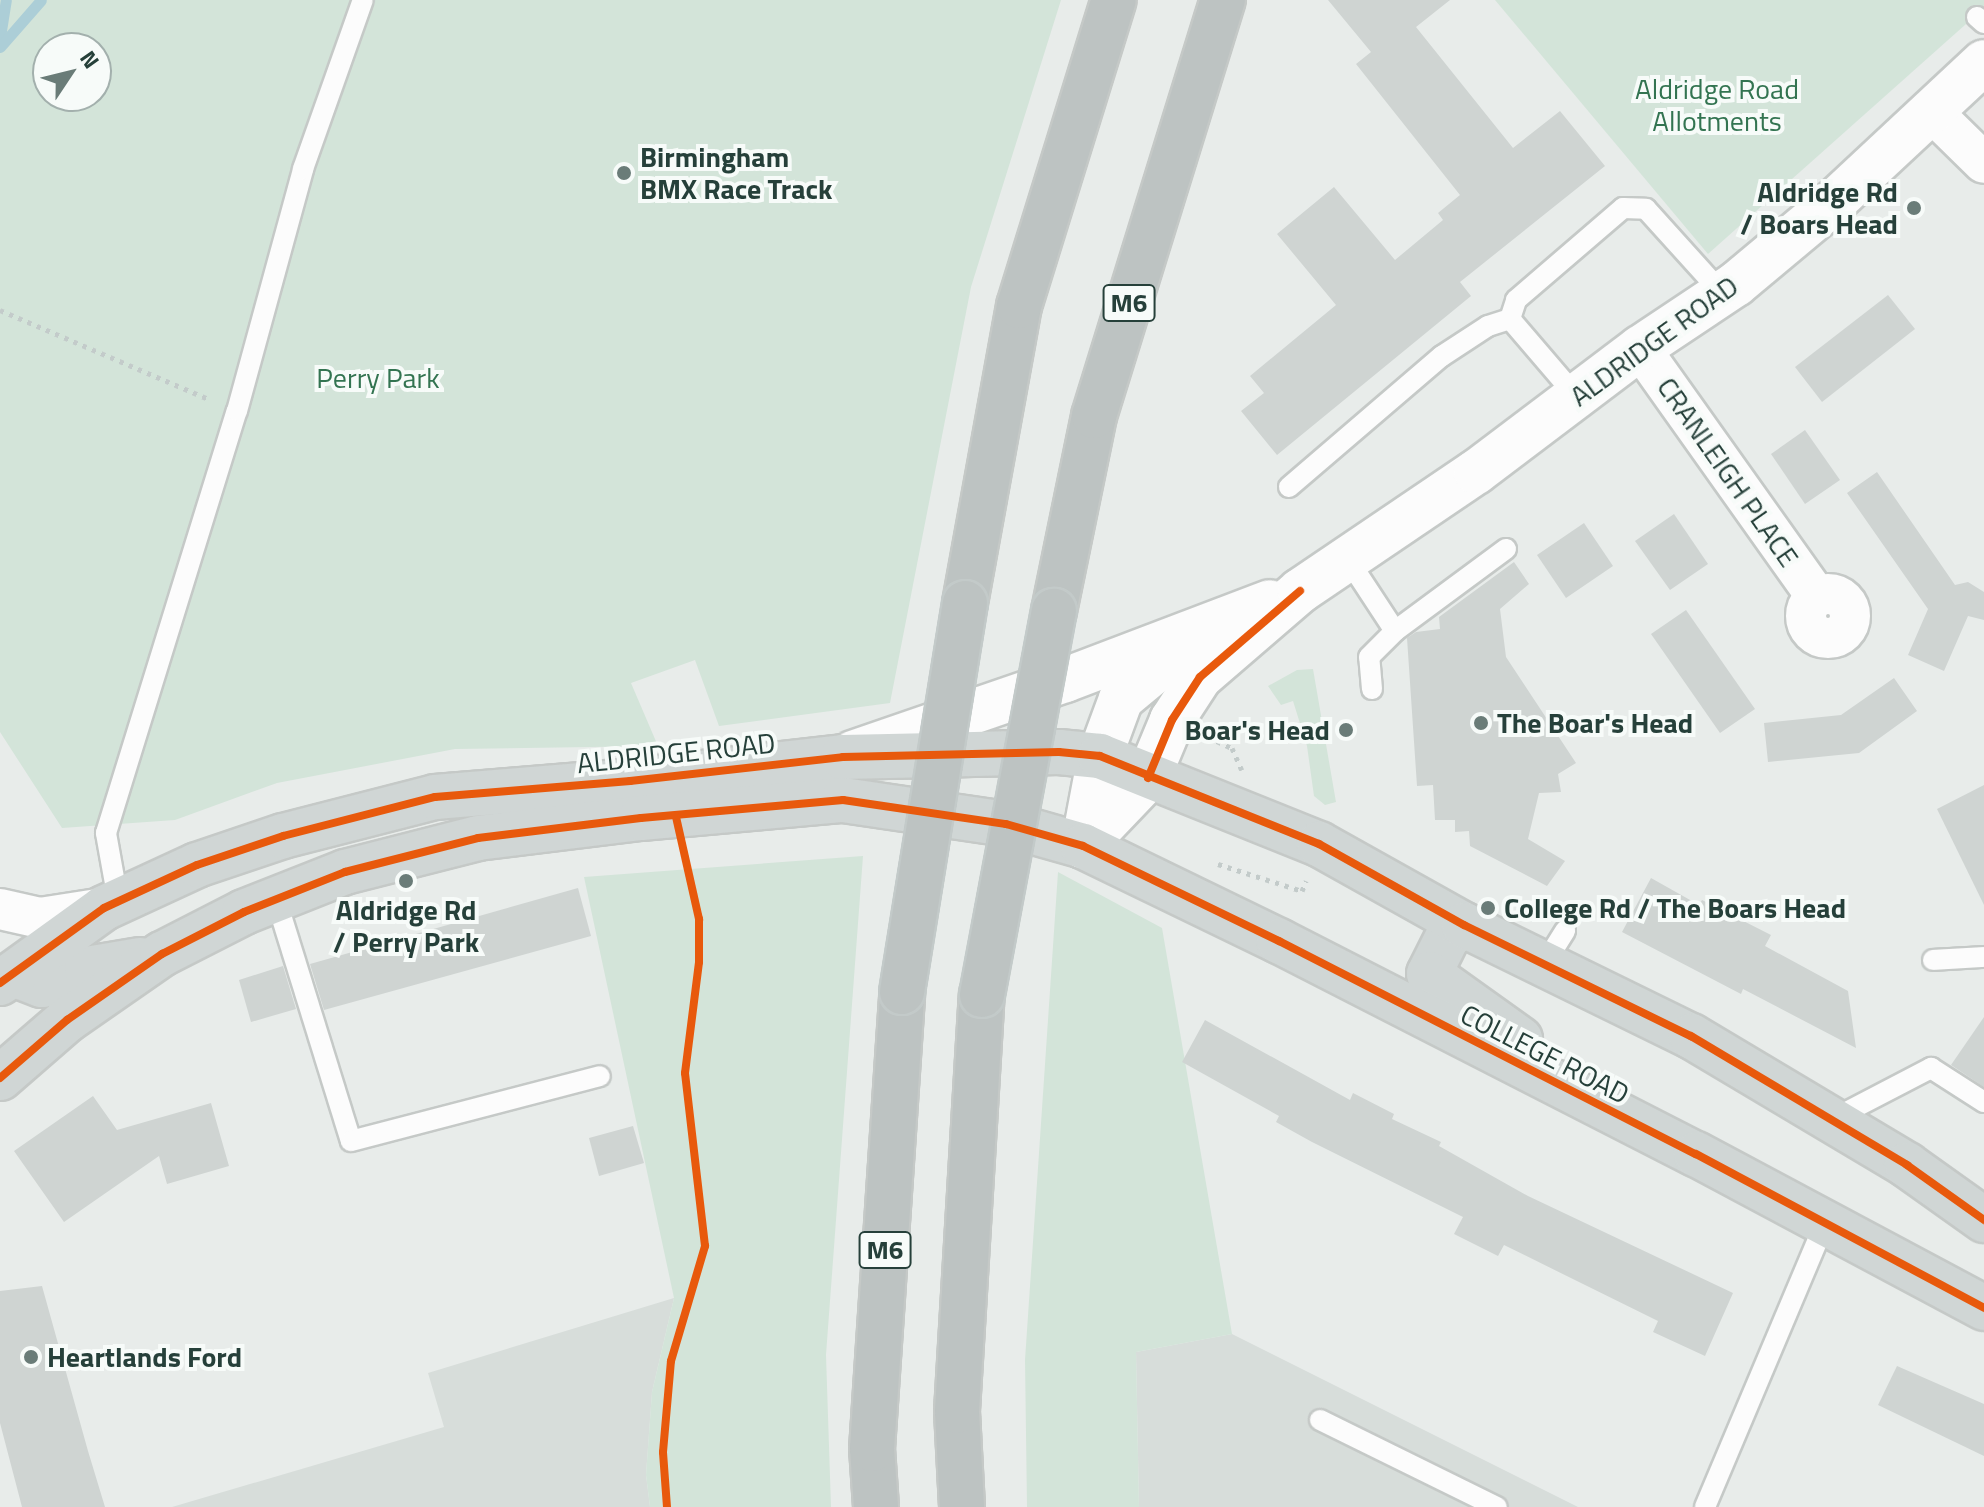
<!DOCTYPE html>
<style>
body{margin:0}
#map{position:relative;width:1984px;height:1507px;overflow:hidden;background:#e8ecea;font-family:"Titillium Web",sans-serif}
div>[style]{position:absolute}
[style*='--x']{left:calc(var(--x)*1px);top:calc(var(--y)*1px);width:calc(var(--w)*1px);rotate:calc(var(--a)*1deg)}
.built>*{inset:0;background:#d7ddda}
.green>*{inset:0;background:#d3e4d9}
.stream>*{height:11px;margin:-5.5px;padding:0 5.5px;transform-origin:5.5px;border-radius:5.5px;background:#acced7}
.building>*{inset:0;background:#cfd4d2}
.path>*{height:5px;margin-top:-2.5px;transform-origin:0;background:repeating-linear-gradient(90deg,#c3cbca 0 4px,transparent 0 10px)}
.roads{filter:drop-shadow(2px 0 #c5c9c7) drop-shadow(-2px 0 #c5c9c7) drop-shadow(0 2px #c5c9c7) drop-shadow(0 -2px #c5c9c7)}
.service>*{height:20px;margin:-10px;padding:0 10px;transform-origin:10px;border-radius:10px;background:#fcfcfc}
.minor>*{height:40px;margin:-20px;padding:0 20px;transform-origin:20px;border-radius:20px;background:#fcfcfc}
.minor>.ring{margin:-20px;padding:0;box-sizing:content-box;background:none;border:40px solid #fcfcfc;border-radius:50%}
.tertiary>*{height:44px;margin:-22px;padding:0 22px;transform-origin:22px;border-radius:22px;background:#fcfcfc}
.primary>*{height:44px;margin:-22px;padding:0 22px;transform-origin:22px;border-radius:22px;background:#d0d6d5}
.motorway>*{height:44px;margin:-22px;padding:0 22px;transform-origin:22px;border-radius:22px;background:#bdc3c2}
.bridges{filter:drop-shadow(2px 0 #c3cac9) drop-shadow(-2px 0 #c3cac9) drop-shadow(0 2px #c3cac9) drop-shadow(0 -2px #c3cac9)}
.motorway-bridge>*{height:44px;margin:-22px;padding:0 22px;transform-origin:22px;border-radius:22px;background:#bdc3c2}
.cycleway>*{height:8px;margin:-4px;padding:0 4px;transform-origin:4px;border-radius:4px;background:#e8590c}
.dots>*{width:22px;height:22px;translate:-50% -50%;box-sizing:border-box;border:4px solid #f7fbf9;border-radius:50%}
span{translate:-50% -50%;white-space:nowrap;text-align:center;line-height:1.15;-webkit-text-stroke:8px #f7fbf9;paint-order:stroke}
.shield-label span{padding:2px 6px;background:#f7fbf9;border:2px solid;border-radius:6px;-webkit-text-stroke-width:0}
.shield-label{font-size:26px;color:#26403a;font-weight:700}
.park-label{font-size:28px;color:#337451}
.poi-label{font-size:28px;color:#26403a;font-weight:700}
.left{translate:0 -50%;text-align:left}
.right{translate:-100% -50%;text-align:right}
.street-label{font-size:28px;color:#26403a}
.north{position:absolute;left:32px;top:32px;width:80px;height:80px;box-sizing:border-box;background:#f7fbf9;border:2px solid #a3b0ad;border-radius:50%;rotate:55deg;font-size:22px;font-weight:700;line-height:32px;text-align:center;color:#26403a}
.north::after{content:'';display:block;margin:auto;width:28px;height:36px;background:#6a7c78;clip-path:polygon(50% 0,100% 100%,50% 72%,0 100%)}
</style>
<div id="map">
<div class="built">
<div style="clip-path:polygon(674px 1298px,652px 1392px,646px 1475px,650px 1507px,172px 1507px,444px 1427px,428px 1373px)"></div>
<div style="clip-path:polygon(1232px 1334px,1578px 1507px,1139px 1507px,1136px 1352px)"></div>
</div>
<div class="green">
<div style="clip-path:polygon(evenodd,0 0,1061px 0,971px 287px,890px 703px,719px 726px,695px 660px,631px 683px,658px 746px,455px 749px,277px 783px,175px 820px,62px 828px,0 732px,0 0,48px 48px,96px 48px,96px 96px,48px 96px,48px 48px)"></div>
<div style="clip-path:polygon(1495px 0,1984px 0,1984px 8px,1708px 254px)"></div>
<div style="clip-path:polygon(1313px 669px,1336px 802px,1325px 805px,1314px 796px,1307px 746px,1293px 701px,1281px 705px,1268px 686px,1297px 670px)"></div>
<div style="clip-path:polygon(863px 856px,826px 1355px,831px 1507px,650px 1507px,646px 1475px,652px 1392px,674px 1298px,584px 877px)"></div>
<div style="clip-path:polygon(1058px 872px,1162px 928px,1232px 1334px,1136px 1352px,1139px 1507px,1027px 1507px,1025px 1360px)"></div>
</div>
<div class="stream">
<div style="--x:0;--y:37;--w:37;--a:-81"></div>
<div style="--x:0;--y:47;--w:62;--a:-48.9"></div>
</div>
<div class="building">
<div style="clip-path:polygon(1328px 0,1450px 0,1416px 27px,1513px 148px,1560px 111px,1605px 166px,1460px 282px,1471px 296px,1277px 455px,1241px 411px,1264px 393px,1250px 376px,1336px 305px,1277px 234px,1334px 187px,1395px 260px,1443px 220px,1438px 213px,1460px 195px,1356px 64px,1371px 52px)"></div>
<div style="clip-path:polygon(1888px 295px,1915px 329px,1822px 402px,1795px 367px)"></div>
<div style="clip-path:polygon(1805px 430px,1840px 480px,1805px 504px,1771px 454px)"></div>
<div style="clip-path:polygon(1877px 472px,1955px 585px,1968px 582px,1984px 592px,1984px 620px,1968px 616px,1944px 671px,1908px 655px,1928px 609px,1847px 493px)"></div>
<div style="clip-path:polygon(1674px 514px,1708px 564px,1670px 590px,1635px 541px)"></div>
<div style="clip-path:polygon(1584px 523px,1613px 566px,1566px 598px,1537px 555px)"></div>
<div style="clip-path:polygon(1514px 562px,1529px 584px,1500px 609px,1506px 657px,1576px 763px,1558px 774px,1561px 792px,1539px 793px,1528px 839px,1565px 861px,1547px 886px,1470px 846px,1469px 831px,1455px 832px,1455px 820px,1435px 820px,1433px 785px,1417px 786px,1407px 638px,1416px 632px,1440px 629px,1439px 617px)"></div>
<div style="clip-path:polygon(1686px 610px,1755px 709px,1720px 733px,1651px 634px)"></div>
<div style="clip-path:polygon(1894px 678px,1917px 711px,1859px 753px,1768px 762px,1764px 723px,1841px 715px)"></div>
<div style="clip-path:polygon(1984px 785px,1984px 905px,1937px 809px)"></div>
<div style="clip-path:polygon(1651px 878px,1699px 905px,1702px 900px,1771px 935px,1765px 946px,1848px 991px,1856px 1048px,1743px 989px,1741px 994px,1622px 932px)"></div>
<div style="clip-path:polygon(578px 888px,591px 936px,324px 1010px,310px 964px)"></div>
<div style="clip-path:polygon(283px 966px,296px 1009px,251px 1022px,239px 980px)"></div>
<div style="clip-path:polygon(1984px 1017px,1984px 1087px,1951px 1065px)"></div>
<div style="clip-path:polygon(1205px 1020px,1350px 1100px,1353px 1093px,1394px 1114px,1392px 1119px,1441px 1142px,1439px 1146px,1528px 1196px,1733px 1293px,1705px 1356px,1653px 1332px,1658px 1321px,1504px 1245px,1498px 1256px,1454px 1234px,1463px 1217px,1312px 1142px,1276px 1122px,1279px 1116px,1182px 1062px)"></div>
<div style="clip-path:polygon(93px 1096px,117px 1130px,211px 1103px,229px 1166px,167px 1184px,159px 1156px,64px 1222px,14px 1151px)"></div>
<div style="clip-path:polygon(633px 1126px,644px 1163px,599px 1176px,589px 1138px)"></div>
<div style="clip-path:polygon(42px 1286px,88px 1451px,105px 1507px,22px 1507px,0 1423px,0 1291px)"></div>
<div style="clip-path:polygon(1897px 1366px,1984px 1404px,1984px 1456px,1878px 1405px)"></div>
</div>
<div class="path">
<div style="--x:0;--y:310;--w:229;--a:23.1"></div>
<div style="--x:1208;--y:737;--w:26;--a:25"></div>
<div style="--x:1232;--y:748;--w:24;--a:66"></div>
<div style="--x:1218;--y:864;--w:88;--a:17.8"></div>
<div style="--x:1302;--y:891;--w:11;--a:-68"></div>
</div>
<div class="roads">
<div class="service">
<div style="--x:1977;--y:17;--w:9;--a:41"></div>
<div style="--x:1576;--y:396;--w:101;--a:-130.6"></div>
<div style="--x:1510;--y:319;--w:20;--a:-72"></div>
<div style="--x:1516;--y:300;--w:141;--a:-40.7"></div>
<div style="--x:1623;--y:208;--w:23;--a:2"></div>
<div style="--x:1646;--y:209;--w:113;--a:47.9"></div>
<div style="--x:1289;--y:487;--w:201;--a:-40.6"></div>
<div style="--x:1442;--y:356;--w:55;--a:-33.1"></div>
<div style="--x:1488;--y:326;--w:23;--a:-18"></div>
<div style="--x:1347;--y:558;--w:87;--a:56.7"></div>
<div style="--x:1395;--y:631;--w:138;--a:-36.5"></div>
<div style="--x:1372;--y:689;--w:32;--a:-95"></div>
<div style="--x:1369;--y:657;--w:37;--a:-45"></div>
<div style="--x:276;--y:899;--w:253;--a:72.8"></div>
<div style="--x:351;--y:1141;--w:257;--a:-14.6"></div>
<div style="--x:118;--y:900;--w:68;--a:-100.2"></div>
<div style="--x:106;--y:833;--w:442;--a:-72.8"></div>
<div style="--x:237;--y:411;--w:251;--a:-74.7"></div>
<div style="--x:303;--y:169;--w:179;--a:-70.5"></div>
<div style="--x:1933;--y:960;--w:51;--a:-3.4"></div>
<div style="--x:1545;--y:963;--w:38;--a:-58"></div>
<div style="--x:1831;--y:1120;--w:113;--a:-27.5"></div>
<div style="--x:1931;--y:1068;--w:63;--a:32.7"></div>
<div style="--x:1320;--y:1420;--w:197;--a:26.2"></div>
<div style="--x:1705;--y:1507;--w:306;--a:-67.1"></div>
</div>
<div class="minor">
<div style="--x:1933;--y:113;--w:71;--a:44.4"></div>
<div style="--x:1640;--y:348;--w:305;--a:54.6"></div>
<div class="ring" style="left:1806px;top:594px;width:4px;height:4px"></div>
<div style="--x:0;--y:909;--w:41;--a:12.7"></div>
<div style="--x:40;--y:918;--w:65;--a:-8.9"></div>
</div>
<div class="tertiary">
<div style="--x:853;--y:753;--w:224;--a:-19"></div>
<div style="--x:1065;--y:680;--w:219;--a:-20.8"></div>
<div style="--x:1083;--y:846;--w:94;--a:-46.3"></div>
<div style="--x:1148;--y:778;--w:63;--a:-67.5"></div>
<div style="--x:1172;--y:720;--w:51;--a:-56.9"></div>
<div style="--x:1200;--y:677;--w:132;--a:-40.7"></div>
<div style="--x:1300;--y:591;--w:212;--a:-34.1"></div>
<div style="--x:1476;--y:472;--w:206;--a:-37.1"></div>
<div style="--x:1640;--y:348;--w:115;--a:-33.7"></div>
<div style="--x:1736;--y:284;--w:128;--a:-39.9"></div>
<div style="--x:1834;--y:202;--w:205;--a:-43"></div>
<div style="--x:1083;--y:846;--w:92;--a:-79.3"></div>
<div style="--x:1100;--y:756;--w:61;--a:-69.8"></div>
<div style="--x:1121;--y:699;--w:77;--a:-39.7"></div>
</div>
<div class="primary">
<div style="--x:1464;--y:925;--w:19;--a:145"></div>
<div style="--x:1448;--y:936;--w:42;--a:116.6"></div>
<div style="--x:1429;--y:974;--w:112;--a:35.5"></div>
<div style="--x:13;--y:974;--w:31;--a:21"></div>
<div style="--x:42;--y:985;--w:48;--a:-19.6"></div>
<div style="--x:87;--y:969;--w:54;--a:-9.6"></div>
<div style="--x:0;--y:983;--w:128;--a:-35.8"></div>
<div style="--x:104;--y:908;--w:102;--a:-24.8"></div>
<div style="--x:197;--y:865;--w:91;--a:-18.6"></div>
<div style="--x:283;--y:836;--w:157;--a:-14.4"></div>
<div style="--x:435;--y:797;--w:196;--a:-4.7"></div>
<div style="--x:630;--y:781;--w:214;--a:-6.4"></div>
<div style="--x:843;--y:757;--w:216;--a:-1.3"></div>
<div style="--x:1059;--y:752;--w:41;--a:5.6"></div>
<div style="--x:1100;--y:756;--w:236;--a:21.9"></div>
<div style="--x:1319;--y:844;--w:166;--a:29.2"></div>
<div style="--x:1464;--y:925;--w:253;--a:26.1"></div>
<div style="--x:1691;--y:1036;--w:252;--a:30.8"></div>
<div style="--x:1907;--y:1165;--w:95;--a:35.5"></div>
<div style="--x:0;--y:1078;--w:89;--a:-40.9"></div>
<div style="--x:67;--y:1020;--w:116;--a:-34.8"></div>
<div style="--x:162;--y:954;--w:92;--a:-27.1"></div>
<div style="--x:244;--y:912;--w:109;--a:-21.6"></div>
<div style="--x:345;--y:872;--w:137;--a:-14.3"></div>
<div style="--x:478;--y:838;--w:164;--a:-7"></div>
<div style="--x:641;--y:818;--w:203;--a:-5.1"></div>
<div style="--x:843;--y:800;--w:165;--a:8.4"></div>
<div style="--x:1006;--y:824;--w:80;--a:15.9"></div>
<div style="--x:1083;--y:846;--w:218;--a:25.9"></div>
<div style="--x:1279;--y:941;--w:468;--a:27.1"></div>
<div style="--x:1696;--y:1154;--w:327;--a:28.1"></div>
</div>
<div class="motorway">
<div style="--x:965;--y:603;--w:302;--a:-79.7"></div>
<div style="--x:1019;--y:306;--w:320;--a:-72.8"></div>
<div style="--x:1054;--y:611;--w:199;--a:-78.4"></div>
<div style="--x:1094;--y:416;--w:436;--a:-72.8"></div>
<div style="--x:876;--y:1507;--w:58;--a:-93.9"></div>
<div style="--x:872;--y:1449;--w:458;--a:-86.2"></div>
<div style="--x:962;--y:1507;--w:96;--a:-93"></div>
<div style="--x:957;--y:1411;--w:417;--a:-86.6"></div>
</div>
</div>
<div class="bridges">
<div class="motorway-bridge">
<div style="--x:902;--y:992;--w:394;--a:-80.8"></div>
<div style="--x:982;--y:995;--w:391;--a:-79.4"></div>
</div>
</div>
<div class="cycleway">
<div style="--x:1148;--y:778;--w:63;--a:-67.5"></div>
<div style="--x:1172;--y:720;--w:51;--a:-56.9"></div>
<div style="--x:1200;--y:677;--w:132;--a:-40.7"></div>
<div style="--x:0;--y:983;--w:128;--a:-35.8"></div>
<div style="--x:104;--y:908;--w:102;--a:-24.8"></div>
<div style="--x:197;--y:865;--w:91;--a:-18.6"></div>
<div style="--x:283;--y:836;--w:157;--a:-14.4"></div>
<div style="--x:435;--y:797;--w:196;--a:-4.7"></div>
<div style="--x:630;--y:781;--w:214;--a:-6.4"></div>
<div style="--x:843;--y:757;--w:216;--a:-1.3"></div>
<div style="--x:1059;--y:752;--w:41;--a:5.6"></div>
<div style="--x:1100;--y:756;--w:236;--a:21.9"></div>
<div style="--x:1319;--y:844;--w:166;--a:29.2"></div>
<div style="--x:1464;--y:925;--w:253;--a:26.1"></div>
<div style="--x:1691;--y:1036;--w:252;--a:30.8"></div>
<div style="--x:1907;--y:1165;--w:95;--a:35.5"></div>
<div style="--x:0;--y:1078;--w:89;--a:-40.9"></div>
<div style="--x:67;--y:1020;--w:116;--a:-34.8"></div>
<div style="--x:162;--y:954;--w:92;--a:-27.1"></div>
<div style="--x:244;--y:912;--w:109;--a:-21.6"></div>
<div style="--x:345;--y:872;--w:137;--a:-14.3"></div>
<div style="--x:478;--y:838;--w:164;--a:-7"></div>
<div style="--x:641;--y:818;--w:203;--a:-5.1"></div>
<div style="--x:843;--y:800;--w:165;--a:8.4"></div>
<div style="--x:1006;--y:824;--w:80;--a:15.9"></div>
<div style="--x:1083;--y:846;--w:218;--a:25.9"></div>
<div style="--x:1279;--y:941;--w:468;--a:27.1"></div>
<div style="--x:1696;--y:1154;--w:327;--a:28.1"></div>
<div style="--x:667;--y:1507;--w:55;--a:-94.2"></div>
<div style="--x:663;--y:1452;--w:91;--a:-85"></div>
<div style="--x:671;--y:1361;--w:120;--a:-73.5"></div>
<div style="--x:705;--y:1246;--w:174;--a:-96.6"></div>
<div style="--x:685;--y:1073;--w:112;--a:-82.8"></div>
<div style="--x:699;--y:962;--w:43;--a:-90"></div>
<div style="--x:699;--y:919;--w:105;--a:-102.7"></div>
</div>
<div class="dots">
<div style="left:624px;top:173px;background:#6a7c78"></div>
<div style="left:1914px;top:208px;background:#6a7c78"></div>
<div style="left:1481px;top:723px;background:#6a7c78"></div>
<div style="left:1346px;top:730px;background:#6a7c78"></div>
<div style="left:406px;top:881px;background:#6a7c78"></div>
<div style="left:1488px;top:908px;background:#6a7c78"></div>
<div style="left:31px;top:1357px;background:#6a7c78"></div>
</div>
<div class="shield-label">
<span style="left:1129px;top:303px">M6</span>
<span style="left:885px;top:1250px">M6</span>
</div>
<div class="park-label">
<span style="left:1717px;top:105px">Aldridge Road<br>Allotments</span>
<span style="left:378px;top:378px">Perry Park</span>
</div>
<div class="poi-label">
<span class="left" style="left:640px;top:173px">Birmingham<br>BMX Race Track</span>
<span class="right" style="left:1898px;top:208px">Aldridge Rd<br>/ Boars Head</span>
<span class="left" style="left:1497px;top:723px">The Boar's Head</span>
<span class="right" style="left:1330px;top:730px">Boar's Head</span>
<span class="left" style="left:1504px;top:908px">College Rd / The Boars Head</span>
<span style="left:406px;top:926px">Aldridge Rd<br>/ Perry Park</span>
<span class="left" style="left:47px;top:1357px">Heartlands Ford</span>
</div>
<div class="street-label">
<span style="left:1654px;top:341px;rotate:-36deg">ALDRIDGE ROAD</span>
<span style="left:1728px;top:472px;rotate:55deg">CRANLEIGH PLACE</span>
<span style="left:676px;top:753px;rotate:-6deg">ALDRIDGE ROAD</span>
<span style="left:1545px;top:1054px;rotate:27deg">COLLEGE ROAD</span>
</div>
<div class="north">N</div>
</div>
